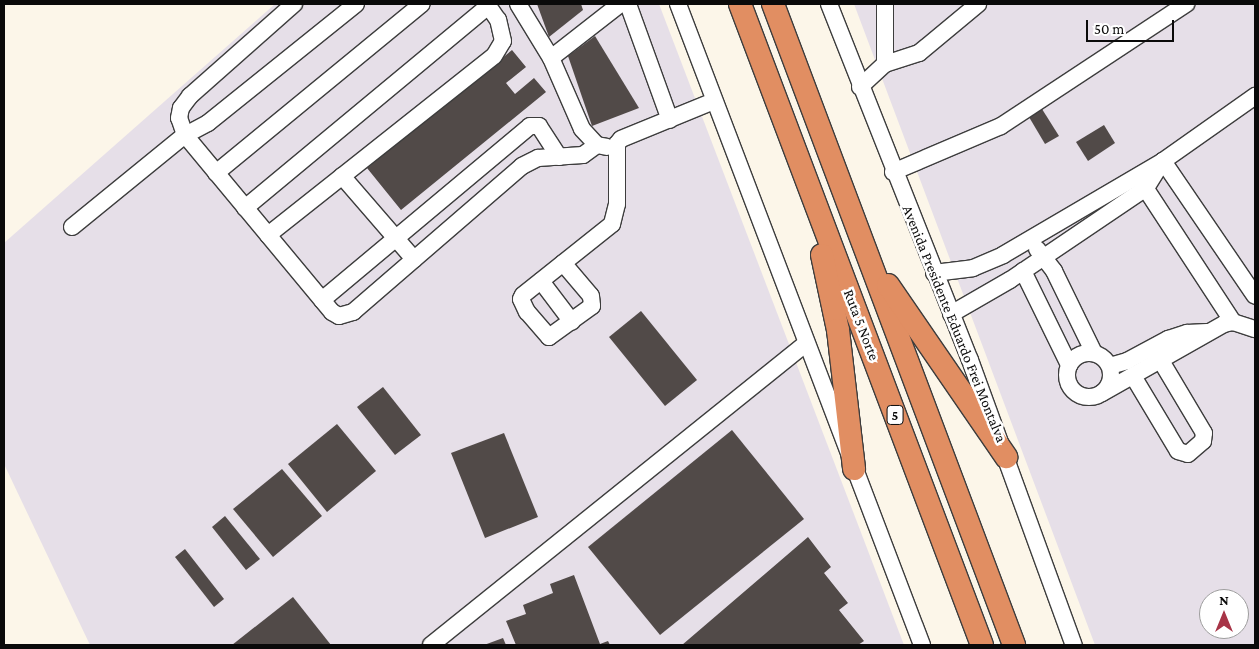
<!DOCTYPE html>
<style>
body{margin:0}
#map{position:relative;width:1259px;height:649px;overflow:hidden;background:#fcf6e9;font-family:"Crimson Pro",serif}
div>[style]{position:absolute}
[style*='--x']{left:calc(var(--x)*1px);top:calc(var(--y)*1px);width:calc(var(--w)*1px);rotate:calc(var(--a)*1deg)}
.industrial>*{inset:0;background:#e6dfe8}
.building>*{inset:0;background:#514a48}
.roads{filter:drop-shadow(1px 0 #3d3d3d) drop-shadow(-1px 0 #3d3d3d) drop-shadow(0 1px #3d3d3d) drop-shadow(0 -1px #3d3d3d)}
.minor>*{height:16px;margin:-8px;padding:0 8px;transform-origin:8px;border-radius:8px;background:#fff}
.minor>.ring{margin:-8px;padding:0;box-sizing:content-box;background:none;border:16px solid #fff;border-radius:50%}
.highway>*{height:22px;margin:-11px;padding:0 11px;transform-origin:11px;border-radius:11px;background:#e18e62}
span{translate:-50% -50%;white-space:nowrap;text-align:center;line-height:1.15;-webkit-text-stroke:5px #fff;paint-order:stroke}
.shield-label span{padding:1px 4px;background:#fff;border:1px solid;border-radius:4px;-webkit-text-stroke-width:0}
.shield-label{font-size:14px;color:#0a0a0a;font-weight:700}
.street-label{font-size:15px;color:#0a0a0a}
.frame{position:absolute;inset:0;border:5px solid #0a0a0a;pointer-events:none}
.north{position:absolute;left:1199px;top:589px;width:50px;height:50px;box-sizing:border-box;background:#fff;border:1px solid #9d9d9d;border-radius:50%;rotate:0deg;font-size:14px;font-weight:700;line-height:20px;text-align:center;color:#0a0a0a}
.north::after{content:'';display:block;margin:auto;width:18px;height:22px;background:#a73447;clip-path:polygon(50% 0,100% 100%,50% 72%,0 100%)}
.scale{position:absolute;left:1086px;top:20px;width:88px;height:22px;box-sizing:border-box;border:2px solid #0a0a0a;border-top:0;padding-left:6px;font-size:15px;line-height:18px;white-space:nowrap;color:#0a0a0a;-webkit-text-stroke:4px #fff;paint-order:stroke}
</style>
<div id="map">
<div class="industrial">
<div style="clip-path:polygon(275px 4px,659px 4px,904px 645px,90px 645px,4px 464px,4px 243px)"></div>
<div style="clip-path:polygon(evenodd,854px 4px,1255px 4px,1255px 645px,1095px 645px,854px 4px,1209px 599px,1239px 599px,1239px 629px,1209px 629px,1209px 599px)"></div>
</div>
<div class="building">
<div style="clip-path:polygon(537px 4px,581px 4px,583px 10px,549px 37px)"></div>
<div style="clip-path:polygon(595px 36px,639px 108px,592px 126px,568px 56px)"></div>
<div style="clip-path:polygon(512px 50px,526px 67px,506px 83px,515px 94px,534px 78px,546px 92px,401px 210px,367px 168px)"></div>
<div style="clip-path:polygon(1042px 109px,1059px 136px,1045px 144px,1029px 117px)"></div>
<div style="clip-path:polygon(1104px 125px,1115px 143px,1088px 161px,1076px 142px)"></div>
<div style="clip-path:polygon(641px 311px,697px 380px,665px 406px,609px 337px)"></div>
<div style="clip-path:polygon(383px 387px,421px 435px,395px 455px,357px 407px)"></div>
<div style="clip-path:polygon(337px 424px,376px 471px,327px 512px,288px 464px)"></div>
<div style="clip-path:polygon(732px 430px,804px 519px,660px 635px,588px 547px)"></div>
<div style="clip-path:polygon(504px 433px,538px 517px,485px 538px,451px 453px)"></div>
<div style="clip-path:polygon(282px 469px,322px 516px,273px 557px,233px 509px)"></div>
<div style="clip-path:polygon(225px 516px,260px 559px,246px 570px,212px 527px)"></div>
<div style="clip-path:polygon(808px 537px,831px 567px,824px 573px,848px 603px,839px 610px,864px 641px,858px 645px,682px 645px)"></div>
<div style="clip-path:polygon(185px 549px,224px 599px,214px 607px,175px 557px)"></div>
<div style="clip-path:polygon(574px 575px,600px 644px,608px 641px,610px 645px,516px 645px,506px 621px,526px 614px,523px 605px,553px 593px,550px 584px)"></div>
<div style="clip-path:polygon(293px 597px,331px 645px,232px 645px)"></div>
<div style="clip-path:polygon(503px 638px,506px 645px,484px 645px)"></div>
</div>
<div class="roads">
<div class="minor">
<div style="--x:356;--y:4;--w:190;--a:141.2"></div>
<div style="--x:208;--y:123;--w:26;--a:152"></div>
<div style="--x:185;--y:135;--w:230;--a:50.3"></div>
<div style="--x:332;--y:312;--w:8;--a:30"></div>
<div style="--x:339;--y:316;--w:15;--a:-16"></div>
<div style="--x:353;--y:312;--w:223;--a:-40.8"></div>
<div style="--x:522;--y:166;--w:18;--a:-27"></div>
<div style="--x:538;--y:158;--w:45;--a:-3.8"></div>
<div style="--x:583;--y:155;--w:17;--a:-36"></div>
<div style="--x:518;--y:4;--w:63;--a:58.6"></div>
<div style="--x:551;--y:58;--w:77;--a:66.4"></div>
<div style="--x:582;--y:129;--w:22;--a:47"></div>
<div style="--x:597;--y:145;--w:10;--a:11"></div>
<div style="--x:628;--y:4;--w:123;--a:70.1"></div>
<div style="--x:678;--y:4;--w:686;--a:69.16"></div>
<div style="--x:829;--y:4;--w:383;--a:68.4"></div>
<div style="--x:970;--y:360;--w:303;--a:70"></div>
<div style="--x:885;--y:4;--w:60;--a:90"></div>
<div style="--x:551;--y:58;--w:88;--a:-38"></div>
<div style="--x:860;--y:87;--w:34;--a:-43"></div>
<div style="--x:885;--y:64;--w:36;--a:-18"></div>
<div style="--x:919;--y:53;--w:77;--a:-39.7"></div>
<div style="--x:1163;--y:161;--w:163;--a:55.7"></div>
<div style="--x:893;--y:172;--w:117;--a:-23.1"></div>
<div style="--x:1001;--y:126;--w:222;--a:-33.4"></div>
<div style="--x:216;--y:173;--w:266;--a:-39.4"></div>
<div style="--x:342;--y:176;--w:110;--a:49.1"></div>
<div style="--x:1140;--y:180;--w:170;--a:56.8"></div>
<div style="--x:245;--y:208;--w:316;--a:-39.7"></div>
<div style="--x:72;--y:227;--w:146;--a:-39.2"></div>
<div style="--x:185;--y:135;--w:18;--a:-109"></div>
<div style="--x:179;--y:118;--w:10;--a:-79"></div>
<div style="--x:181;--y:108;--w:15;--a:-53"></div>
<div style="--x:190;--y:96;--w:139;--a:-41.5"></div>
<div style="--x:268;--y:235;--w:288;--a:-38.4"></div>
<div style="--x:494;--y:56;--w:17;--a:-59"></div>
<div style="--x:503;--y:41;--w:22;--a:-103"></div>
<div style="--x:498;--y:20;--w:19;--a:-125"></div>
<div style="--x:1037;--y:249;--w:28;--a:52"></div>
<div style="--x:1054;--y:271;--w:91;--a:64"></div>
<div style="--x:563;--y:263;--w:43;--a:49.7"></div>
<div style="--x:591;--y:296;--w:10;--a:84"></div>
<div style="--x:592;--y:306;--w:53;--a:144.2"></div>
<div style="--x:549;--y:337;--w:33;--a:-131"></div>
<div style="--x:527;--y:312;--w:14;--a:-115"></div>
<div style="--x:521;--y:299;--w:4;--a:-63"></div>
<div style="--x:523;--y:295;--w:114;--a:-38.6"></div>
<div style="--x:612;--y:224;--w:21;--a:-76"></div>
<div style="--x:617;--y:204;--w:60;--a:-90"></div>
<div style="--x:617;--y:144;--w:6;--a:-51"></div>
<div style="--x:621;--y:139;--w:100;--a:-22.2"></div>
<div style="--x:1023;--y:271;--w:105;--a:63.9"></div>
<div style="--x:934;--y:273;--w:39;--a:-7"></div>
<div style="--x:973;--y:268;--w:33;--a:-23"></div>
<div style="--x:1003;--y:255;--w:186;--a:-30.4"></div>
<div style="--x:1163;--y:161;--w:113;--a:-35.2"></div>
<div style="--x:541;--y:281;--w:51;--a:52.9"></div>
<div style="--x:322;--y:300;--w:271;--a:-39.9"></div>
<div style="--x:530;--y:126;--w:9;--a:0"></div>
<div style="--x:539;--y:126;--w:37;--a:57"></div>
<div style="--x:951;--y:314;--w:68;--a:-30"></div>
<div style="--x:1010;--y:280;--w:164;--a:-34.1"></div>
<div style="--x:1146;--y:188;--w:32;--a:-58"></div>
<div class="ring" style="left:1067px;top:353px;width:28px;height:28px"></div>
<div style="--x:1110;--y:366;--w:18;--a:-16"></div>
<div style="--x:1127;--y:361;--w:47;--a:-28.2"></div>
<div style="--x:1168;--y:339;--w:20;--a:-18"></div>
<div style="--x:1187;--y:333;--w:20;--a:-3"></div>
<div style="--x:1133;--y:376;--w:87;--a:59"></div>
<div style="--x:1178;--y:451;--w:10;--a:17"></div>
<div style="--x:1188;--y:454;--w:20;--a:-41"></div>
<div style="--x:1203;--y:441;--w:8;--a:-83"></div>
<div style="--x:1204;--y:433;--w:84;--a:-120.8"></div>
<div style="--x:1102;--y:393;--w:140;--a:-29.5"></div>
<div style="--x:1224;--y:324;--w:9;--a:-13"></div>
<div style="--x:1233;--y:322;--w:23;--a:18"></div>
<div style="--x:431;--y:645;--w:481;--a:-38.8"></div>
</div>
<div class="highway">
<div style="--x:740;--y:4;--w:685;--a:69.32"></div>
<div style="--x:773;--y:4;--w:685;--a:69.39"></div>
<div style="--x:822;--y:255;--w:77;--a:78"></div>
<div style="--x:838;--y:330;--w:140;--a:83.4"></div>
<div style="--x:888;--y:285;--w:209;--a:55.5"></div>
</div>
</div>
<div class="shield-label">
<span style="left:895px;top:415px">5</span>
</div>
<div class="street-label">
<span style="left:954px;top:324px;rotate:68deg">Avenida Presidente Eduardo Frei Montalva</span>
<span style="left:861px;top:325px;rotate:69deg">Ruta 5 Norte</span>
</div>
<div class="frame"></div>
<div class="north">N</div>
<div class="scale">50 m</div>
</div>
